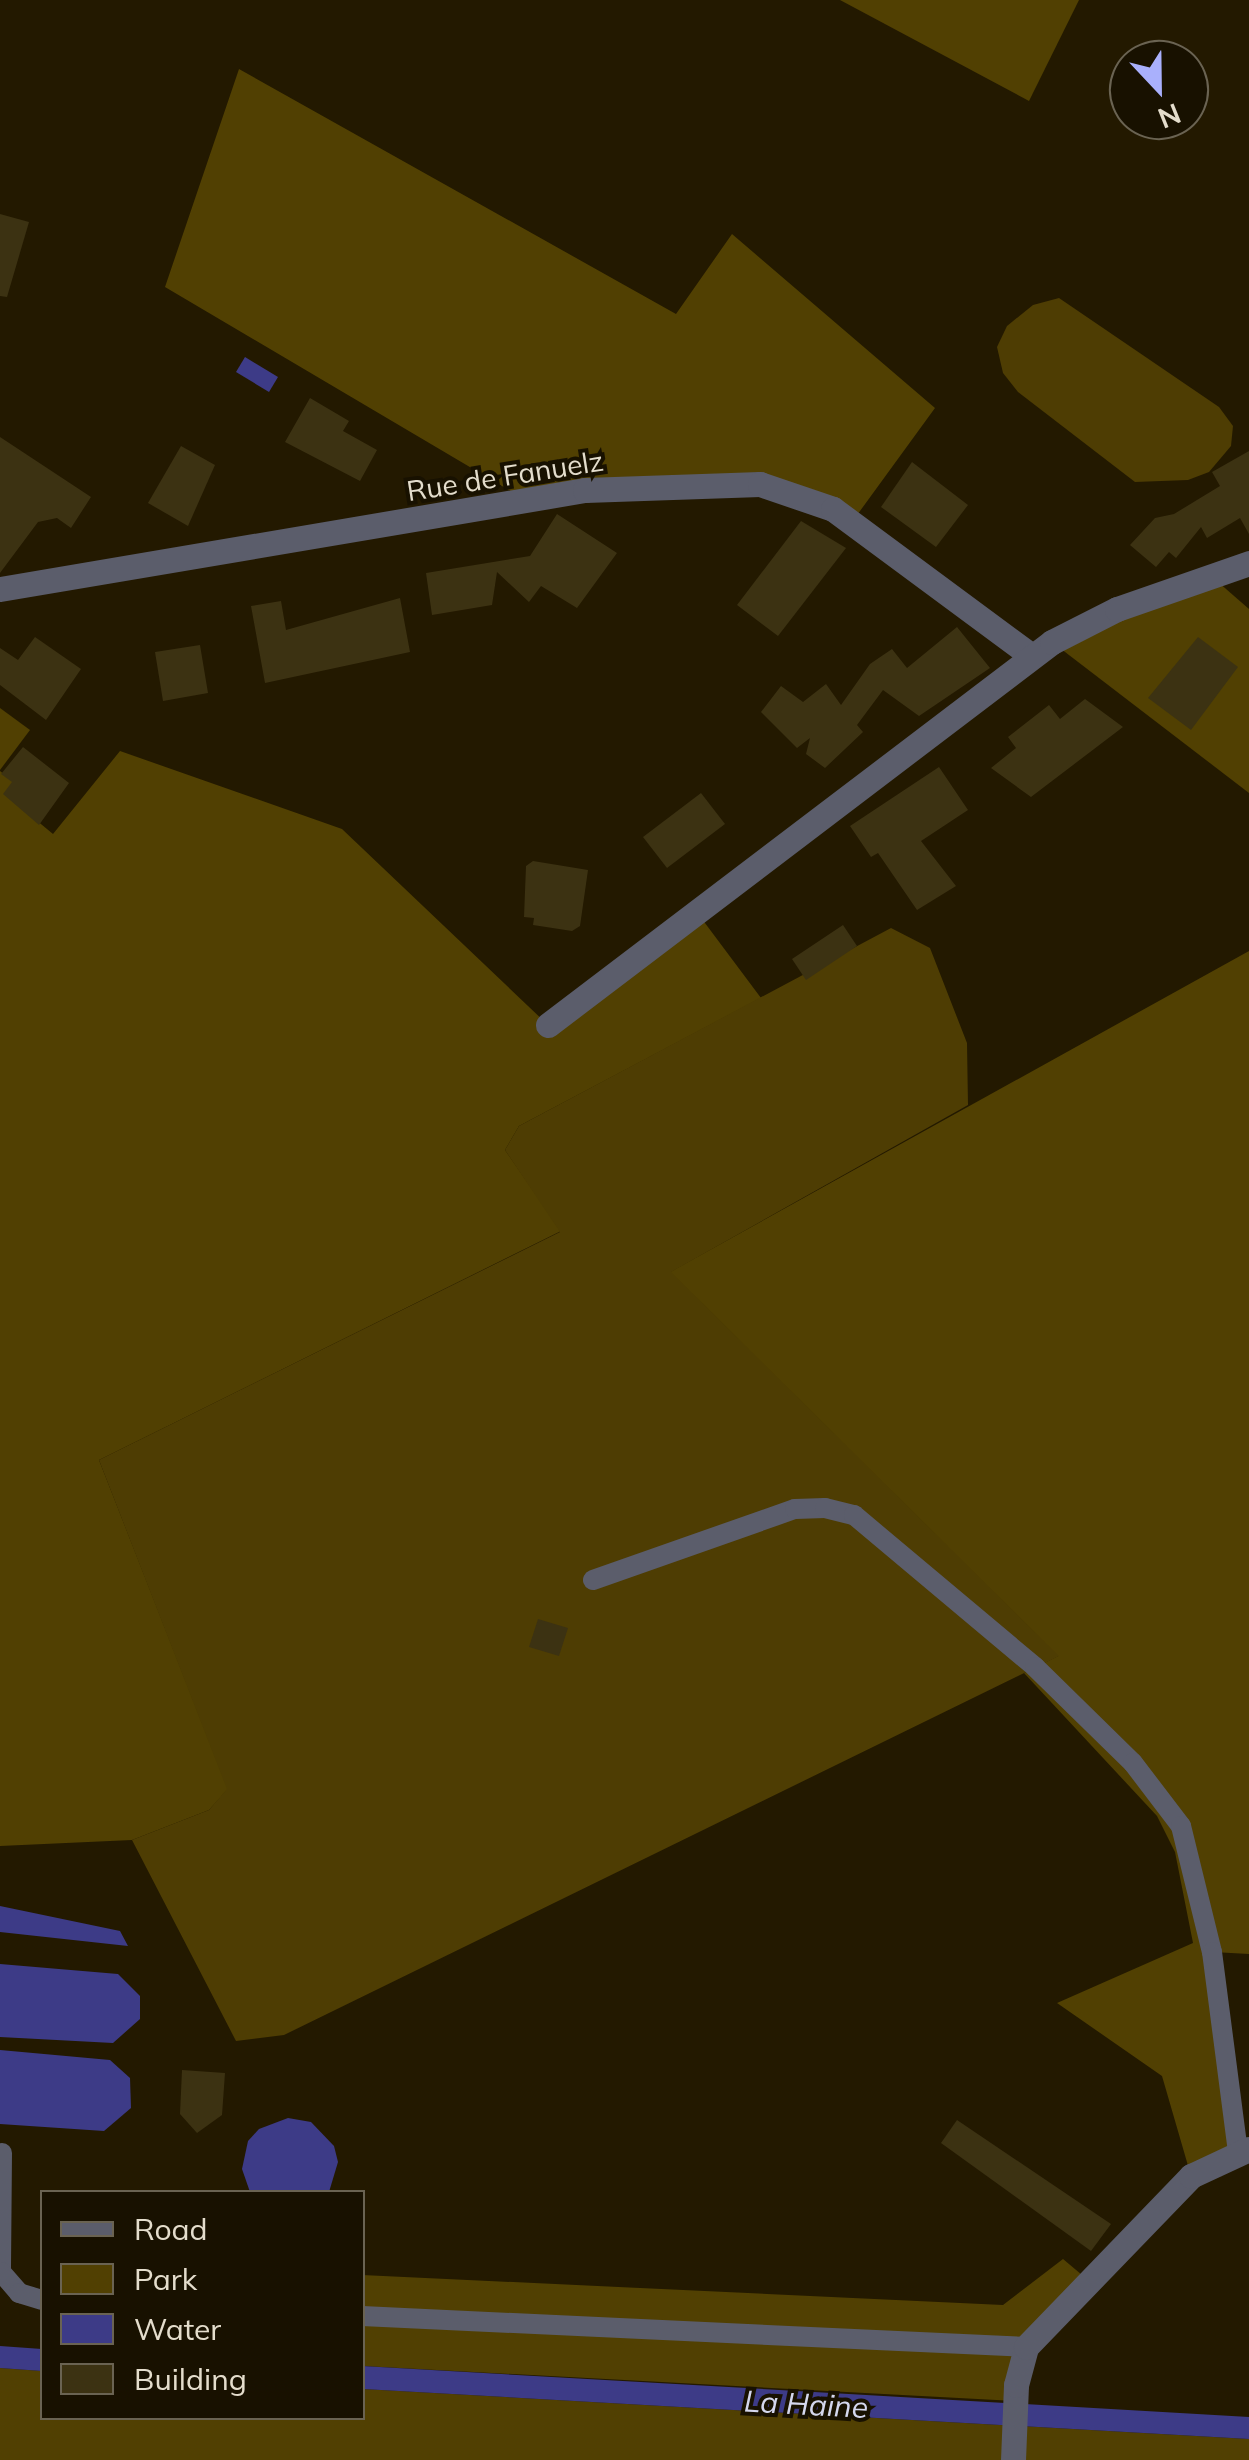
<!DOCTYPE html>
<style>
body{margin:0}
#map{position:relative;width:1249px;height:2460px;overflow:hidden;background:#231900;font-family:Mulish,sans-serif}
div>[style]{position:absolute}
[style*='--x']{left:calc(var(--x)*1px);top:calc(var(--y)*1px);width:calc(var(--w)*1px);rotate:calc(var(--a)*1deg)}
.green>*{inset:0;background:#514002}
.forest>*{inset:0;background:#4e3d03}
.water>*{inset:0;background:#3d3b87}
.building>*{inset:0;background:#3c3212}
.service>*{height:20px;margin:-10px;padding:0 10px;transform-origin:10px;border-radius:10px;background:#5b5d6b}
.minor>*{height:25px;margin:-12.5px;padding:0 12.5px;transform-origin:12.5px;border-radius:12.5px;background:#5b5d6b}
span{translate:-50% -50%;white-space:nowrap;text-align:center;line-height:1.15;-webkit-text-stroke:8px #181100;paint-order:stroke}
.street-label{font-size:28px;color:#e4ddcc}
.water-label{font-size:30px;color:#d4d7ed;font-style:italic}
.legend{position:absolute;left:40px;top:2190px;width:325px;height:230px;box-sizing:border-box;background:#181100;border:2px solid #6a6352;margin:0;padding:12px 18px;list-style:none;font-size:30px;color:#e4ddcc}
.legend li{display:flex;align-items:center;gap:20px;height:50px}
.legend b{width:50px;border:2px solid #6a6352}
.north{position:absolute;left:1109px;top:40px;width:100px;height:100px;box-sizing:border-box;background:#181100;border:2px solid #6a6352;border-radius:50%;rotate:158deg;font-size:28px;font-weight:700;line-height:40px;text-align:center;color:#e4ddcc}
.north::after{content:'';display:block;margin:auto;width:35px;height:45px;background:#a9b0fc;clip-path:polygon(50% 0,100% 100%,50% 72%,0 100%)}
</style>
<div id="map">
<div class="green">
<div style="clip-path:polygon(840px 0,1079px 0,1029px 101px)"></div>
<div style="clip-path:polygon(239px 69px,676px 314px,732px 234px,935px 408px,852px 522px,801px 493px,524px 499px,165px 287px)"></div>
<div style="clip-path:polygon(1210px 575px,1249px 609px,1249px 793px,1052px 642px)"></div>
<div style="clip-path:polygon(0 708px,30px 730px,0 770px)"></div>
<div style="clip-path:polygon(120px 751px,342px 829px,548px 1025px,696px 911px,761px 998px,519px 1126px,505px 1150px,561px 1231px,99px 1460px,228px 1789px,209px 1810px,132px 1840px,0 1846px,0 771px,21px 788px,12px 800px,53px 834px)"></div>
<div style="clip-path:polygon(1249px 951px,1249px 1954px,1213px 1952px,1238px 2151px,1191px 2176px,1162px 2076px,1057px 2003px,1193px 1943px,1175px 1852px,1157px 1816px,1024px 1673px,1058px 1656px,670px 1272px)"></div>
<div style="clip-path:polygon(1063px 2259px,1088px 2280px,1043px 2325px,1015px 2401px,363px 2366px,362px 2275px,1003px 2305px)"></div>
<div style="clip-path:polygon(0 2368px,42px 2371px,42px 2418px,362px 2418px,363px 2389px,1249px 2439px,1249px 2460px,0 2460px)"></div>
</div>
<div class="forest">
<div style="clip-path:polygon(1059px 298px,1219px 407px,1233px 426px,1231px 446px,1209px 472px,1188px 480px,1135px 482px,1018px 392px,1003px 373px,997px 347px,1007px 326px,1033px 305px)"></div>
<div style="clip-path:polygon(891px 928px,930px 948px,967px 1043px,968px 1105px,671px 1272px,1059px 1656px,284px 2035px,236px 2041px,132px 1840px,209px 1810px,227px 1789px,99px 1460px,560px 1232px,505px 1150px,519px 1126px)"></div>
</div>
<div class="water">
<div style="clip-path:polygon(245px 357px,278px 377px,269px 392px,236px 372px)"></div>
<div style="clip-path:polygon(0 1906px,120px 1931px,128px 1946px,0 1932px)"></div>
<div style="clip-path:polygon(0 1964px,118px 1974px,140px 1996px,140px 2019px,113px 2043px,0 2037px)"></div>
<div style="clip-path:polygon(0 2050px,110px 2060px,130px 2078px,131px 2108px,104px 2131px,0 2124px)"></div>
<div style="clip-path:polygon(288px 2118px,311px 2122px,334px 2146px,338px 2162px,329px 2192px,250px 2192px,242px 2169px,248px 2141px,259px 2129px)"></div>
<div style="clip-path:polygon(0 2346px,42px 2349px,42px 2371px,0 2368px)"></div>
<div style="clip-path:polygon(362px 2366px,1249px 2417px,1249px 2439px,363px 2389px)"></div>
</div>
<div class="building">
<div style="clip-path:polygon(0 214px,29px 222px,7px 297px,0 296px)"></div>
<div style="clip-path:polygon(310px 398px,349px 421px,343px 431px,377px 450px,360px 481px,285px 442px)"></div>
<div style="clip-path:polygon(0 437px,91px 497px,71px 528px,57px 518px,38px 522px,0 573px)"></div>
<div style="clip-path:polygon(181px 446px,215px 465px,188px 526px,148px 503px)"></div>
<div style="clip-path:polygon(1249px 451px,1249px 534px,1240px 518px,1207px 538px,1201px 527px,1176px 558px,1169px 552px,1156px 567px,1130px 545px,1155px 518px,1174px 514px,1220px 486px,1212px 472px)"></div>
<div style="clip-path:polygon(912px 462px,968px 505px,936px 547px,881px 507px)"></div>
<div style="clip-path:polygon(557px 514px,617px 553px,577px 608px,541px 586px,529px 602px,497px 572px,492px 605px,432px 615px,426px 573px,530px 556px)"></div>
<div style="clip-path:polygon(801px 521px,846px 548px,778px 636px,737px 605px)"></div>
<div style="clip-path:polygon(400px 598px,410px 652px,265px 683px,251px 606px,281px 601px,286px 630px)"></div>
<div style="clip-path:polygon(957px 627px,990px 668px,919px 716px,883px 690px,857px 725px,863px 732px,825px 768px,806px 754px,810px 738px,797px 748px,761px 712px,781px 686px,803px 702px,826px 684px,841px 705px,870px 664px,892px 649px,907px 668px)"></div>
<div style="clip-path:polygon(35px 637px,81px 669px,46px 720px,0 685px,0 648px,18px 660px)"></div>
<div style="clip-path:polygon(1198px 637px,1238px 667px,1191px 730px,1148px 698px)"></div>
<div style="clip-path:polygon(200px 645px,208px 693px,163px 701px,155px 652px)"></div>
<div style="clip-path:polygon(1085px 699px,1123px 727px,1031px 797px,991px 768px,1016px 748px,1008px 737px,1049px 705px,1060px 719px)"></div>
<div style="clip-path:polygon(23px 747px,69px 783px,39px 825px,3px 794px,12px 782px,1px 774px)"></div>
<div style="clip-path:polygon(939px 767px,968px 810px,921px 841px,956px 886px,917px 910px,878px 853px,871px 857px,850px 826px)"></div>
<div style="clip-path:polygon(701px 793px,725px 824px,667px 868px,643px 837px)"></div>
<div style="clip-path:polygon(533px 861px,588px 870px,580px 926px,572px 931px,533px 925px,534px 918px,524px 917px,526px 866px)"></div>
<div style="clip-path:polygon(843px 925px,857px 946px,806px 980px,792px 959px)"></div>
<div style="clip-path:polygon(538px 1619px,568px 1628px,559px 1656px,529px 1647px)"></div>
<div style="clip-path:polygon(182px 2070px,225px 2073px,222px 2115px,197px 2133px,180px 2114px)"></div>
<div style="clip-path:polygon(957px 2120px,1111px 2224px,1091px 2251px,941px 2143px)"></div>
</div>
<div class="service">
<div style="--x:593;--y:1580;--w:214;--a:-19.4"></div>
<div style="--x:795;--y:1509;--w:30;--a:-2"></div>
<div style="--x:825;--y:1508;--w:30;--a:14"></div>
<div style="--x:854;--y:1515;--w:236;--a:40"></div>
<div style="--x:1035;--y:1667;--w:137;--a:44.4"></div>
<div style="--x:1133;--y:1763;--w:79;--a:52.7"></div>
<div style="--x:1181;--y:1826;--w:130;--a:76.2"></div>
<div style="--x:1212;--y:1952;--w:201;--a:82.6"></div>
<div style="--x:2;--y:2153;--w:119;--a:90.5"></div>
<div style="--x:1;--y:2272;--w:28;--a:49"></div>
<div style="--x:19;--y:2293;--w:24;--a:17"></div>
<div style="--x:362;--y:2316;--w:665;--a:2.67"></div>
</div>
<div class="minor">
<div style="--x:0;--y:589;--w:593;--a:-9.61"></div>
<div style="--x:585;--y:490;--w:175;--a:-2"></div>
<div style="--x:760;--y:484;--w:77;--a:18.9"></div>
<div style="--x:833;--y:509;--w:247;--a:36.5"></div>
<div style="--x:548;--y:1025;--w:633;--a:-37.23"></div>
<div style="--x:1052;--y:642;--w:73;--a:-26.9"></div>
<div style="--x:1117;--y:609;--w:140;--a:-19.2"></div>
<div style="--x:1013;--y:2460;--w:75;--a:-87.7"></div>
<div style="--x:1016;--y:2385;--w:39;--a:-75"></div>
<div style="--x:1026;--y:2347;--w:238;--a:-46"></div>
<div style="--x:1191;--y:2176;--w:64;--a:-25"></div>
</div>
<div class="street-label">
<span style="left:505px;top:476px;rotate:-9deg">Rue de Fanuelz</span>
</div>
<div class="water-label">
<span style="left:806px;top:2404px;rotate:3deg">La Haine</span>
</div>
<ul class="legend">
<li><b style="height:12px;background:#5b5d6b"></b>Road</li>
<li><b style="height:28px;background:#514002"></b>Park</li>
<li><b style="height:28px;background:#3d3b87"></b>Water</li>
<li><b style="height:28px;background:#3c3212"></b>Building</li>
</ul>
<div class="north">N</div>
</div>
